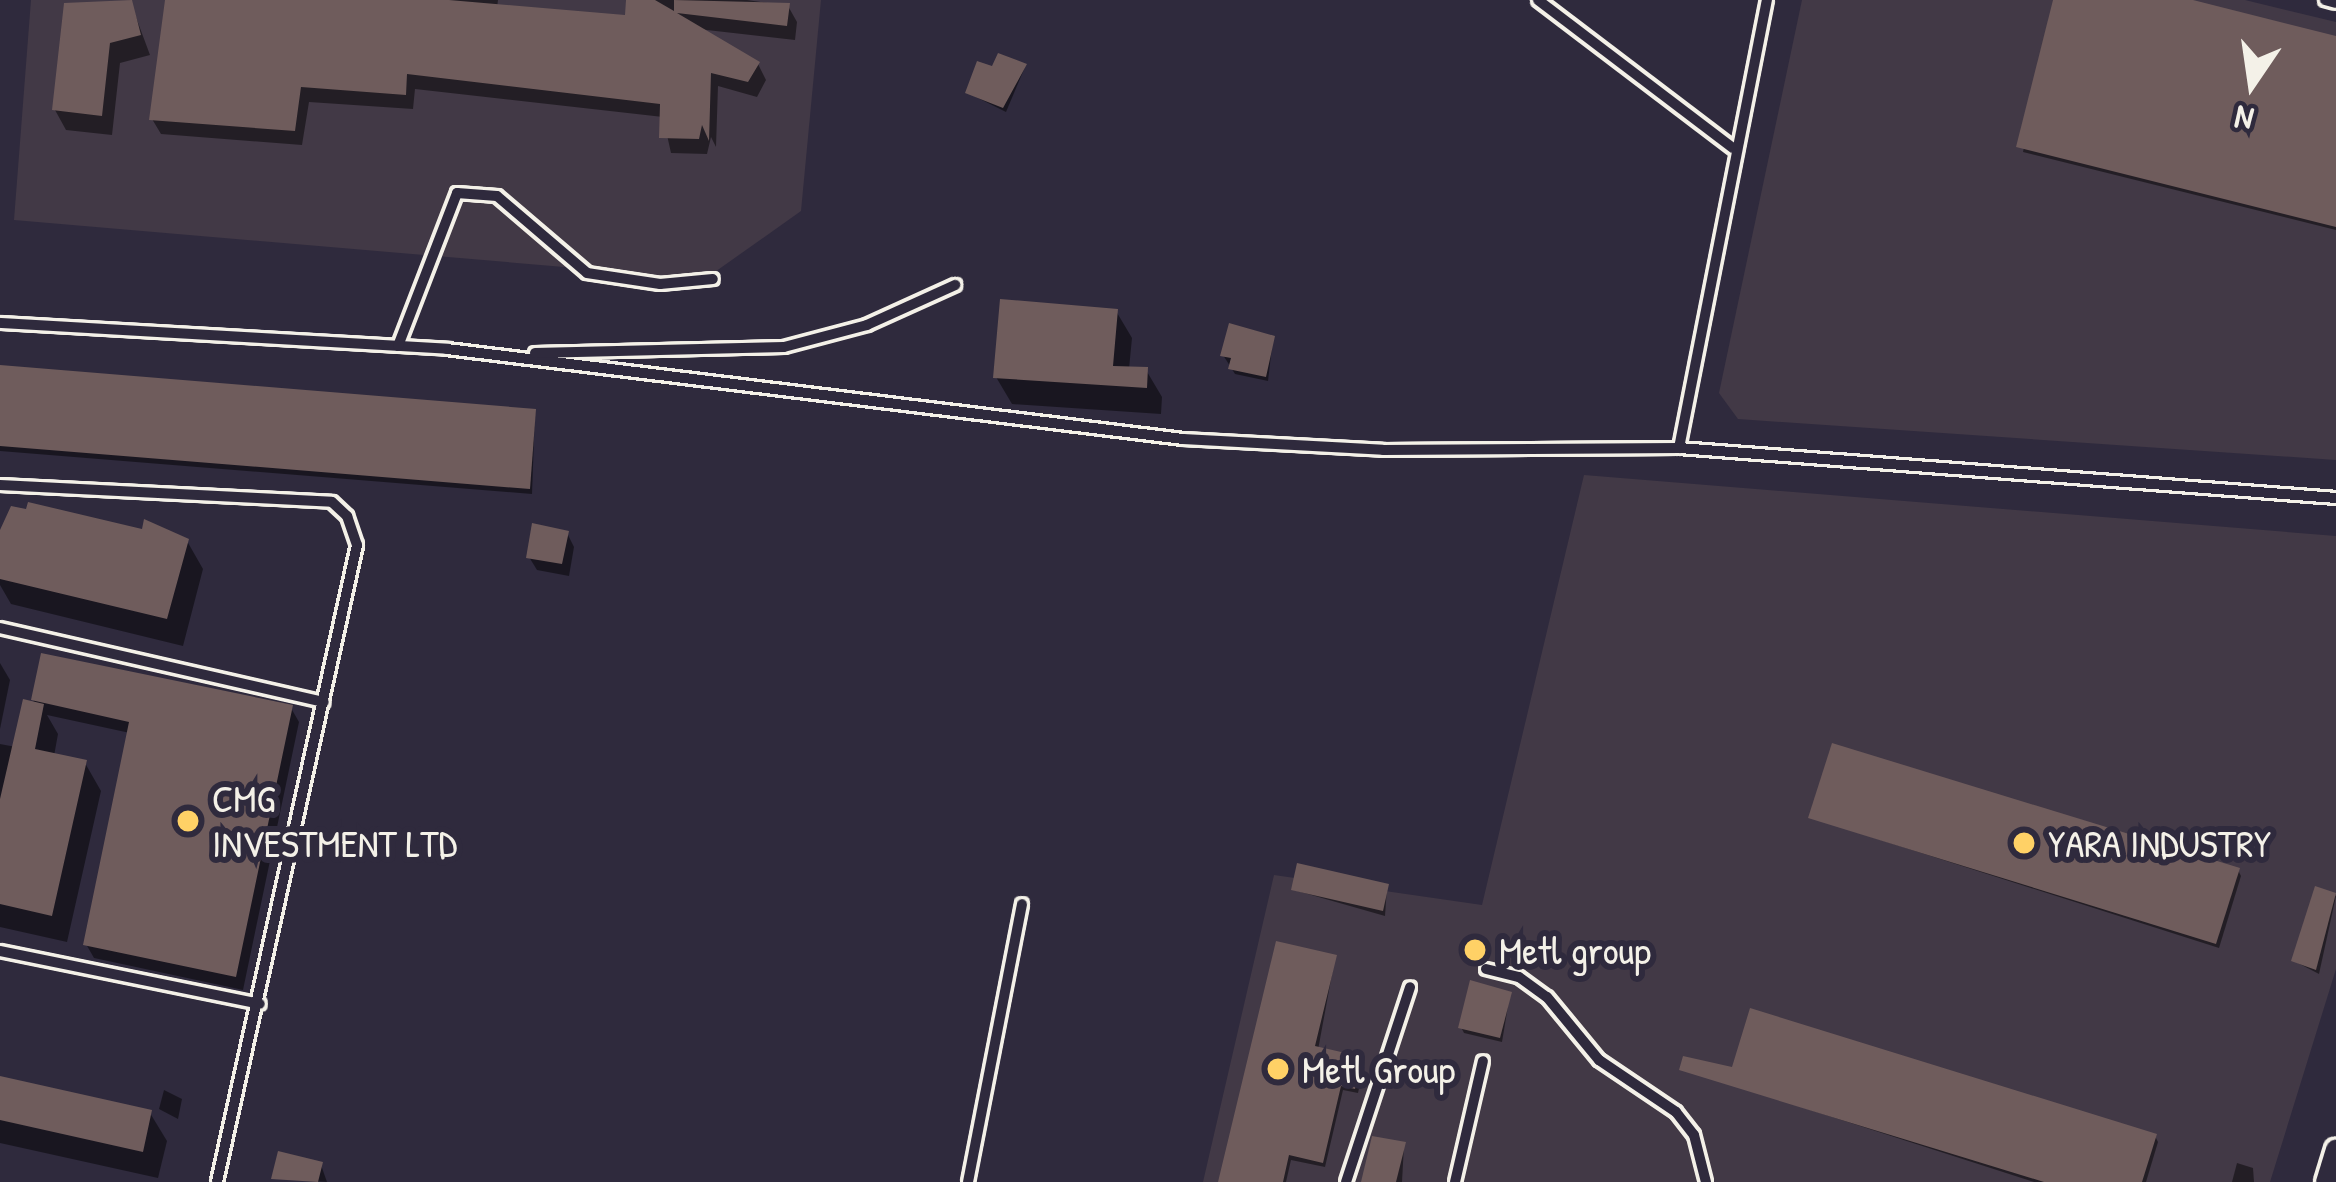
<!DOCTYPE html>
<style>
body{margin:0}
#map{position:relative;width:2336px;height:1182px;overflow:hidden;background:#2f2a3d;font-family:"Patrick Hand",sans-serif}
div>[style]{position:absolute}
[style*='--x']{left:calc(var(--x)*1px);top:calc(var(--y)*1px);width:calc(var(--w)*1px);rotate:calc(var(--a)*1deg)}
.built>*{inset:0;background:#423946}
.shadow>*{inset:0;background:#0007}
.building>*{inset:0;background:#6f5c5c}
.roads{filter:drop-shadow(3px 0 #f4f1e8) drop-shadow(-3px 0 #f4f1e8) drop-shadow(0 3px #f4f1e8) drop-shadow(0 -3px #f4f1e8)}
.service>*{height:10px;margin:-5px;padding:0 5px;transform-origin:5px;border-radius:5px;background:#2f2a3d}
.minor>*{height:21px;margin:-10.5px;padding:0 10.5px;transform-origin:10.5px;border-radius:10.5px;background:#2f2a3d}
.dots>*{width:33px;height:33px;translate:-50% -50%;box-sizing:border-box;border:6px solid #2f2a3d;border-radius:50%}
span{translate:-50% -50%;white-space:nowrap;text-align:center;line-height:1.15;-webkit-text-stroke:12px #2f2a3d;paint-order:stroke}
.poi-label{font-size:39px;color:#f4f1e8}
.left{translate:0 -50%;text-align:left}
.north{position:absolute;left:2192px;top:24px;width:120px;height:120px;-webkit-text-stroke:9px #2f2a3d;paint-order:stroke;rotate:193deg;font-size:33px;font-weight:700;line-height:48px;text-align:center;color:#f4f1e8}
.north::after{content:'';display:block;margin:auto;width:42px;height:54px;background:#f4f1e8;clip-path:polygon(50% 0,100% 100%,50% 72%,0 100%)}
</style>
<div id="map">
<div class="built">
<div style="clip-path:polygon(31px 0,821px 0,801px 211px,705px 279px,14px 220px)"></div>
<div style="clip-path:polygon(1802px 0,2245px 0,2336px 22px,2336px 460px,1738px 419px,1719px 393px)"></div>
<div style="clip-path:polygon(1584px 475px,2336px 536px,2336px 969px,2270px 1182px,1203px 1182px,1274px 875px,1482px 905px)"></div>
</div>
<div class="shadow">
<div style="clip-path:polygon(168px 0,498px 0,497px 8px,627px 19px,629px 0,747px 0,788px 6px,797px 22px,795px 40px,698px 29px,758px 64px,766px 80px,757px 97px,718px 86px,716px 147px,711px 137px,707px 154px,671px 153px,663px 117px,415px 89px,413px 109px,309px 102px,302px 145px,161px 134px,152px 119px)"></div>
<div style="clip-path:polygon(2056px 0,2180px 0,2336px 39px,2336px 230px,2023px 152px)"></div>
<div style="clip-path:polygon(130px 1px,150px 55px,120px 63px,112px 135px,66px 130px,55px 110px)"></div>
<div style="clip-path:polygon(1025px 67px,1006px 112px,968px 93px,994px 70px)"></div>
<div style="clip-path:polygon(1116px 311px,1132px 338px,1129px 369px,1146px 370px,1162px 397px,1161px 414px,1012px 404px,996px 377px)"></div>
<div style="clip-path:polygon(1273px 338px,1268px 381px,1235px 374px,1223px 355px)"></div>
<div style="clip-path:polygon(0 368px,535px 411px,532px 494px,0 451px)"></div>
<div style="clip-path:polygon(28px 513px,144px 533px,147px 523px,187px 541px,203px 569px,183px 646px,11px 604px,0 585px,0 558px)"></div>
<div style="clip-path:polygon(567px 533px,574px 547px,569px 576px,537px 570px,529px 557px)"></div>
<div style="clip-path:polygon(0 663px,10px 680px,0 729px)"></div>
<div style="clip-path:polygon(34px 700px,291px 708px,299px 722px,243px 990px,94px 958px,86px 944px,130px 733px,47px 715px,58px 734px,54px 756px,85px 763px,101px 791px,67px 942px,0 927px,0 744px,16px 747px)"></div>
<div style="clip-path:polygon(1812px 818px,2238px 870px,2241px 876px,2219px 948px)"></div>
<div style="clip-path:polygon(1387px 887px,1385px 916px,1294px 890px)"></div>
<div style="clip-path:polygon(2317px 890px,2336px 896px,2319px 974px,2294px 961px)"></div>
<div style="clip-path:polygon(1335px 958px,1318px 1050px,1364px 1065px,1358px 1093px,1343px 1090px,1325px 1167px,1291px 1160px,1286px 1182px,1221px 1182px)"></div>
<div style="clip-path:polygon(1510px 994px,1502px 1042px,1464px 1033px,1461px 1027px)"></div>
<div style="clip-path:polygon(1683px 1069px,2155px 1136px,2158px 1142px,2146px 1182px,2034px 1182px)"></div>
<div style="clip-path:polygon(0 1079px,150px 1113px,167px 1141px,158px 1178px,0 1143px)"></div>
<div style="clip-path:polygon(164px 1090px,182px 1099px,178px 1119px,159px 1109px)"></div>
<div style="clip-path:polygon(1404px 1145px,1402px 1182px,1362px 1182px)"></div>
<div style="clip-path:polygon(2237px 1163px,2253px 1168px,2254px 1182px,2232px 1182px)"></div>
<div style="clip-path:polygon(321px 1165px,327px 1182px,274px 1178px)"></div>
</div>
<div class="building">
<div style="clip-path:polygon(132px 0,141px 35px,110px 43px,102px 116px,52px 110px,64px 3px)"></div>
<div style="clip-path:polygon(165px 0,449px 0,625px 15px,626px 0,655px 0,674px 11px,674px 0,790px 3px,787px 26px,677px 13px,760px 62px,748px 82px,711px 73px,709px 141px,702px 125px,699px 139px,659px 138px,660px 104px,407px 74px,406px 95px,301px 87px,295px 131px,149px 120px)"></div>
<div style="clip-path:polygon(2053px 0,2193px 0,2336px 36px,2336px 227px,2016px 147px)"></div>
<div style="clip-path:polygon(998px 53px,1027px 64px,1003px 108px,965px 93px,977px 61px,992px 66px)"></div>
<div style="clip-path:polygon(1000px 299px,1118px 309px,1113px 366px,1148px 367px,1147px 388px,993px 378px)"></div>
<div style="clip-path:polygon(1229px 323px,1275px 336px,1266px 377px,1228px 369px,1231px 358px,1220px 356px)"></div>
<div style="clip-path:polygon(0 365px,536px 409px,530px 489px,0 446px)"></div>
<div style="clip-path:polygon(28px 502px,142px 529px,144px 519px,189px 539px,167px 619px,0 579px,0 530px,11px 506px,26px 509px)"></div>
<div style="clip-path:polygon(532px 523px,569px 531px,562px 564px,526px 558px)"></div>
<div style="clip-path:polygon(41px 653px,293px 705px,236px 977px,83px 945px,129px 722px,31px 700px)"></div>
<div style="clip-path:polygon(23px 699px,44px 704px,35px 749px,87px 760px,52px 916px,0 904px,0 799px)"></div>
<div style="clip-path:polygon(1832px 743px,2240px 868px,2216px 944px,1808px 818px)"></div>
<div style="clip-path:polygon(1297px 863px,1389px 884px,1383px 911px,1291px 890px)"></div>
<div style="clip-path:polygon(2315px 886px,2336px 893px,2316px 970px,2291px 961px)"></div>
<div style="clip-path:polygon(1276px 941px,1337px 955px,1315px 1046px,1363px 1057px,1355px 1089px,1341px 1086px,1323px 1163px,1289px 1155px,1283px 1182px,1218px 1182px)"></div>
<div style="clip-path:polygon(1470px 980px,1512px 992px,1500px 1038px,1458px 1028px)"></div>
<div style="clip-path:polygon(1750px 1008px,2157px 1134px,2142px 1182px,2044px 1182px,1679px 1070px,1683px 1056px,1732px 1067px)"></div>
<div style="clip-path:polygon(0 1076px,152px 1110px,143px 1152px,0 1120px)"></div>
<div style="clip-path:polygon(1372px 1136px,1406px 1142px,1396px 1182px,1361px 1182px)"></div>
<div style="clip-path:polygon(278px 1151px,323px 1162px,318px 1182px,271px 1179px)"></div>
</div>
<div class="roads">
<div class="service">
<div style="--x:1538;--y:0;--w:245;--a:37.2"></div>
<div style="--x:2325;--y:0;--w:11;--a:15"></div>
<div style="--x:0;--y:323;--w:448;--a:3.3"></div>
<div style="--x:447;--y:349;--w:741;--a:6.97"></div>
<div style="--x:1183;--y:439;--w:200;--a:3.1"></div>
<div style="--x:1383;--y:450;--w:296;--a:-0.4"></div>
<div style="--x:1679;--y:448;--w:659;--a:4.35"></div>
<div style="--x:398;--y:346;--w:164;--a:-68.9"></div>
<div style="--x:457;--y:193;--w:40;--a:4.3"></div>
<div style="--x:497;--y:196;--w:118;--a:40.5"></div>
<div style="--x:587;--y:273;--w:74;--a:8.6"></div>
<div style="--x:660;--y:284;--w:53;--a:-5.4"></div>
<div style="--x:535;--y:353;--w:249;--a:-1.4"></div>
<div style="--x:784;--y:347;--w:86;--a:-14.8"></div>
<div style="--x:867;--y:325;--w:97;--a:-24.4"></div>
<div style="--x:1679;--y:448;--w:457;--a:-78.9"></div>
<div style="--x:0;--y:485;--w:332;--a:2.9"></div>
<div style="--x:332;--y:502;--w:21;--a:43"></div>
<div style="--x:347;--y:516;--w:31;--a:71"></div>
<div style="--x:357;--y:545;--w:652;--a:102.4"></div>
<div style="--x:0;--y:628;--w:332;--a:12.9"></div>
<div style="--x:0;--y:951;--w:265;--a:11.5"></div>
<div style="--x:1486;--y:969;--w:34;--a:14"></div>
<div style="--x:1519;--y:977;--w:34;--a:36"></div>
<div style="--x:1547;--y:997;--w:82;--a:50.5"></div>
<div style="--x:1599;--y:1060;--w:93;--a:34"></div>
<div style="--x:1676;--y:1112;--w:29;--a:52"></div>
<div style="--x:1694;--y:1135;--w:49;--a:75.7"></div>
<div style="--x:968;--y:1182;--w:283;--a:-79"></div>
<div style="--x:1346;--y:1182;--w:205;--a:-71.8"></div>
<div style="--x:1455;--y:1182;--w:124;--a:-77"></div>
</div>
<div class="minor">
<div style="--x:2326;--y:1182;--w:34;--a:-73"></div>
</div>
</div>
<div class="dots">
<div style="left:188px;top:821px;background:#ffd166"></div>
<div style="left:2024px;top:843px;background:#ffd166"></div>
<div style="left:1475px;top:950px;background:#ffd166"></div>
<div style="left:1278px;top:1069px;background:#ffd166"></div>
</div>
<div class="poi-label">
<span class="left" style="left:212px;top:821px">CMG<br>INVESTMENT LTD</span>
<span class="left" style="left:2048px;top:843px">YARA INDUSTRY</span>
<span class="left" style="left:1499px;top:950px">Metl group</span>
<span class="left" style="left:1302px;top:1069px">Metl Group</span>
</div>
<div class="north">N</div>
</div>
